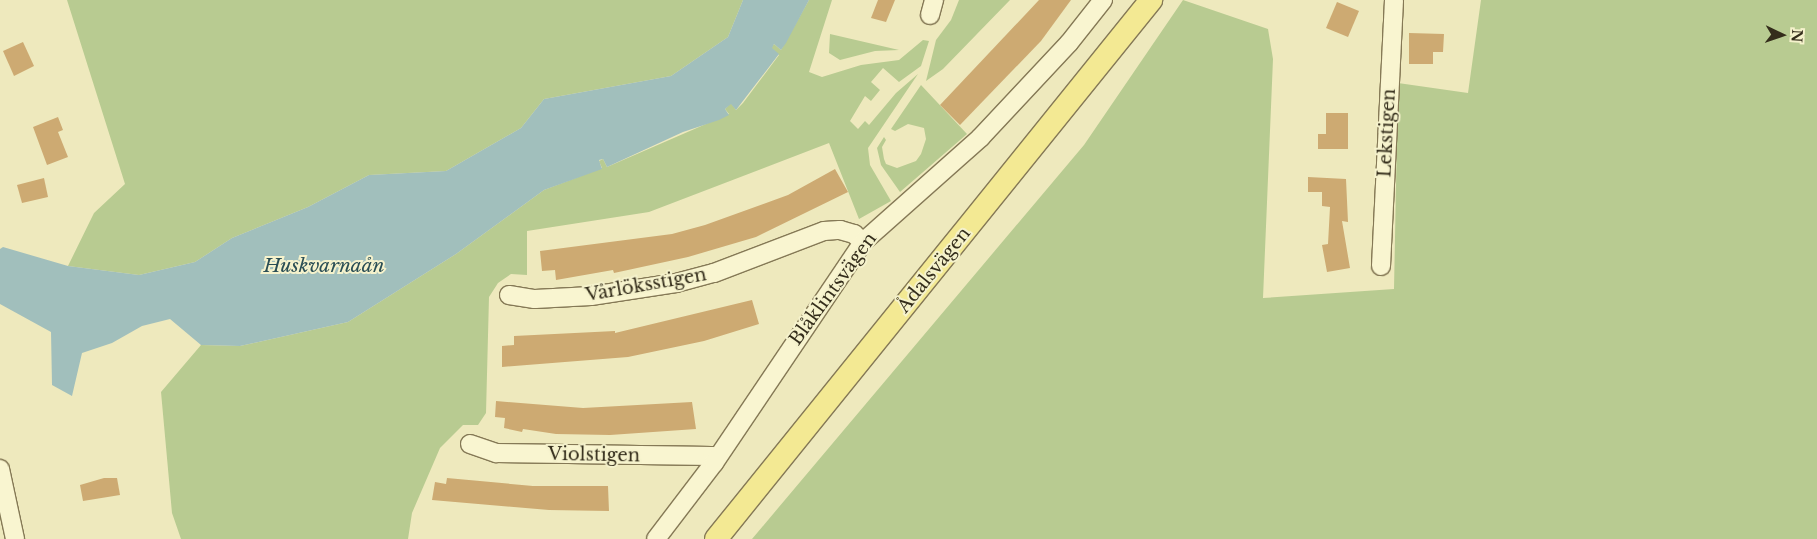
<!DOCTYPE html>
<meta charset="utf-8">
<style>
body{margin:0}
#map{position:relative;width:1817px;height:539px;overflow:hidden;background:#eee9bd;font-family:"Libre Baskerville",serif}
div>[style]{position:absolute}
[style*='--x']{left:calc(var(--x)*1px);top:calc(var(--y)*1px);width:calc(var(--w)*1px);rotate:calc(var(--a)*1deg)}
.green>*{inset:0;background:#b8cb91}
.water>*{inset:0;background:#a1bfbc}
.building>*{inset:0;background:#cdaa72}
.roads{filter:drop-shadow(1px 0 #857956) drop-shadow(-1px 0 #857956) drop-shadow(0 1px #857956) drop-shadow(0 -1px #857956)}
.minor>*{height:18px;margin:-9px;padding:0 9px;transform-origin:9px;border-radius:9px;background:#f9f5d0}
.major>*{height:22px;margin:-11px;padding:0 11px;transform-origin:11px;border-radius:11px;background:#f3e993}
span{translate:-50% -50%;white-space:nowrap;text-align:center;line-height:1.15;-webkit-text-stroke:4px #f5f2cc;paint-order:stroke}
.street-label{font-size:18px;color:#342d1b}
.water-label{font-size:19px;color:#2a4e55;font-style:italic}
.north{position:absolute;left:1757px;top:10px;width:50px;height:50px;-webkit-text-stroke:4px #f5f2cc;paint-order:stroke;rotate:93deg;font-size:14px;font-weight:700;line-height:20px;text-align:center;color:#342d1b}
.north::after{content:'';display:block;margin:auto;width:18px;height:22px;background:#342d1b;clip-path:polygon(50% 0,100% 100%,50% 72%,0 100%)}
</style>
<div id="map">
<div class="green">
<div style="clip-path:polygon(67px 0,743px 0,728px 37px,671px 76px,544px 99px,521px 128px,446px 171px,369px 175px,308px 207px,232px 238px,195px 262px,139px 275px,68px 266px,94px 213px,125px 184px)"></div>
<div style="clip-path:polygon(809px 0,832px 0,809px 72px,822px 77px,861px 65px,899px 60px,923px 40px,929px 41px,921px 66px,899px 82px,883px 68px,871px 82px,880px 90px,871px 101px,865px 96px,850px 121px,858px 129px,865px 121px,869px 125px,896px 93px,918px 74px,868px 148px,870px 165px,891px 201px,859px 219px,829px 143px,649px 212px,527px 231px,527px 275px,511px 274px,498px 283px,489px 297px,486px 413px,478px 425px,463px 425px,440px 448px,412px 513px,408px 539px,181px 539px,172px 513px,161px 392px,201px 345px,240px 346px,348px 322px,456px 254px,544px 190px,602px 168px,599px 161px,603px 159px,607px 167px,729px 114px,725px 109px,731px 103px,736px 110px,743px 103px,779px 55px,771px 48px,774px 44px,781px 50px)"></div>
<div style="clip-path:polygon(959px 0,1010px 0,943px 69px,926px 81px,936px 40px,951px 20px)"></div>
<div style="clip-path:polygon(1183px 0,1268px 29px,1273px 59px,1263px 298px,1394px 289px,1398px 83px,1468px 93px,1481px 0,1817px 0,1817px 539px,752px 539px,1084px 145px)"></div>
<div style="clip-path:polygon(830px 34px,899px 50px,875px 51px,840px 60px,829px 53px)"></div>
<div style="clip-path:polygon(921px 85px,967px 134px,900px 192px,881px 165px,877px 148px,884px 137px,886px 140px,882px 147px,884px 159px,886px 164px,897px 168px,916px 161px,921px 154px,926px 139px,924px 128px,908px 124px,895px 131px,891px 129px)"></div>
</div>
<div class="water">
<div style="clip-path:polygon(743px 0,809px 0,786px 43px,781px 50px,774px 44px,772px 48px,779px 54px,736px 110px,731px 104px,725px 109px,729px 115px,719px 120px,683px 132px,607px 167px,603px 159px,599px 160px,602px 169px,544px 190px,456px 254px,348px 322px,240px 346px,201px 345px,170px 319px,142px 326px,112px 343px,82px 353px,72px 396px,52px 385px,51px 332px,0 304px,0 249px,3px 247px,68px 266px,139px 275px,195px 262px,232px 238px,308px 207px,369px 175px,446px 171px,521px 128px,544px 99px,671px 76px,728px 37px)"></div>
</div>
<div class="building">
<div style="clip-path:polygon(878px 0,895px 0,886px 22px,871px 18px)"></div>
<div style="clip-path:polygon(1039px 0,1071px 0,1041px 41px,960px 125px,940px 105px)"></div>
<div style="clip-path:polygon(1337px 2px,1359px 11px,1348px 37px,1326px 28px)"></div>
<div style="clip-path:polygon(1409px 33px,1444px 34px,1443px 52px,1433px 52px,1433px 64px,1409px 64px)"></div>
<div style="clip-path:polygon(23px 42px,34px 66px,14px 76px,3px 51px)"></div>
<div style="clip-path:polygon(1326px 113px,1348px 113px,1348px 149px,1318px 149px,1318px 134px,1326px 134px)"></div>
<div style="clip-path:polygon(58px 117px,63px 130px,58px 132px,68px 157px,47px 165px,33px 127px)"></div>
<div style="clip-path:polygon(835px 169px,848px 192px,756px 237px,688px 257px,614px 273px,613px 270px,556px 280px,555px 270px,542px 271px,540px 251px,672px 234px,705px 225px,788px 195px)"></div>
<div style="clip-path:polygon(1308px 177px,1346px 179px,1348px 222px,1342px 221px,1350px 268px,1327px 272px,1322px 245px,1328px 244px,1330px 207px,1322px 206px,1322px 192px,1308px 192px)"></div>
<div style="clip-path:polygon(44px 178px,48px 197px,22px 203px,17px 185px)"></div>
<div style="clip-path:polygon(752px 300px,759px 324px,704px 341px,628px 357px,502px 367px,502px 346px,514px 345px,514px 336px,615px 331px,615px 333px)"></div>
<div style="clip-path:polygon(496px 401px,583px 408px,692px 402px,696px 429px,610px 435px,556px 434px,523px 429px,522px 432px,504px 428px,505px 418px,495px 417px)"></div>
<div style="clip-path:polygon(104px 478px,117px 478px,120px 495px,83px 501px,80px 485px)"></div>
<div style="clip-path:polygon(447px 478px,533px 486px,608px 486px,609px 511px,549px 510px,432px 500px,435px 482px,446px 484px)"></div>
</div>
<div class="roads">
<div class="minor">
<div style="--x:930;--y:15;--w:16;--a:-75"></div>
<div style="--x:1381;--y:266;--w:266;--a:-87.2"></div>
<div style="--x:509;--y:295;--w:26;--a:9"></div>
<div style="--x:535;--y:299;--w:56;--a:-3.1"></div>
<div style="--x:591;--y:296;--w:86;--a:-8.7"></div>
<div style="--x:676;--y:283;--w:39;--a:-15"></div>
<div style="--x:714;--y:273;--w:118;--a:-20.9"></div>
<div style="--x:824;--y:231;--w:16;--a:-4"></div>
<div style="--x:840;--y:230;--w:15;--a:16"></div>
<div style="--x:854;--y:234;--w:12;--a:42"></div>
<div style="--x:470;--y:444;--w:28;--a:19"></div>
<div style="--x:496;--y:453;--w:216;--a:0.8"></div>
<div style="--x:712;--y:456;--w:7;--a:74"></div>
<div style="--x:0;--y:469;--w:72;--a:77.9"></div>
<div style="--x:656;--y:539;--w:96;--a:-52.7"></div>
<div style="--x:714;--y:463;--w:267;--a:-56"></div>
<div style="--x:863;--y:242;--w:157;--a:-41.6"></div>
<div style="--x:980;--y:138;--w:130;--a:-46.9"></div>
<div style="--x:1069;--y:43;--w:55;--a:-51.7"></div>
</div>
<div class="major">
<div style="--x:716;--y:539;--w:693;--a:-51.09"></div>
</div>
</div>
<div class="street-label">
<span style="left:1387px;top:133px;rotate:-87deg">Lekstigen</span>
<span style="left:934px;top:270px;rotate:-51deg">Ådalsvägen</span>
<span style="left:646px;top:285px;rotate:-10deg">Vårlöksstigen</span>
<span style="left:833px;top:289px;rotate:-54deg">Blåklintsvägen</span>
<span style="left:594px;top:455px;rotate:1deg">Violstigen</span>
</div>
<div class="water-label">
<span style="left:324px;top:266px">Huskvarnaån</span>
</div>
<div class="north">N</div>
</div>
